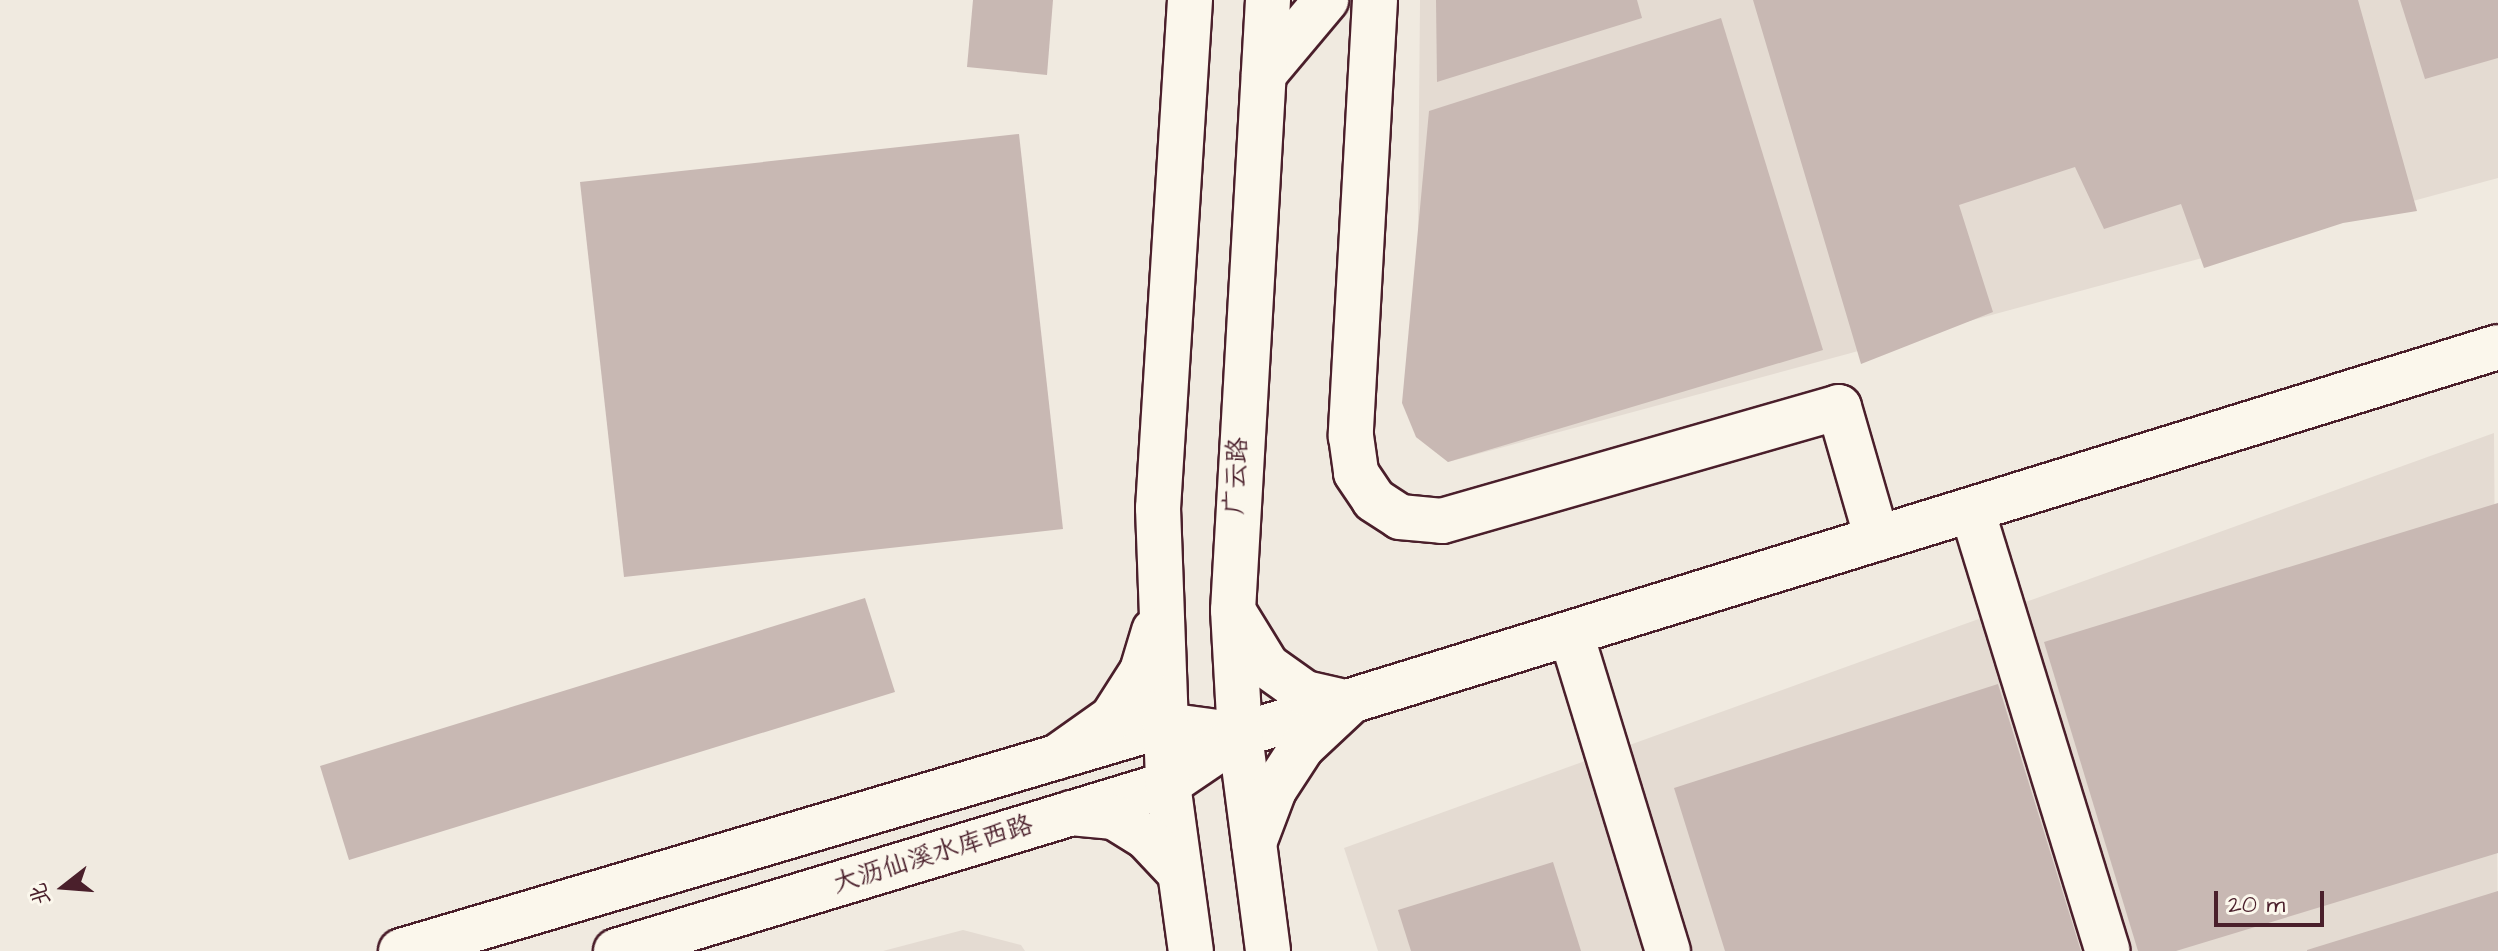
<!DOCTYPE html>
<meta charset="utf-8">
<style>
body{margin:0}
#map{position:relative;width:2498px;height:951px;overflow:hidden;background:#f0eae0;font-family:"Architects Daughter","LXGW WenKai TC",sans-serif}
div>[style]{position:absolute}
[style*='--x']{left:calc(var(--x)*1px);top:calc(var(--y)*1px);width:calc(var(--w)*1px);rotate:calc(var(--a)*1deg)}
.built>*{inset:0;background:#e4dbd2}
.building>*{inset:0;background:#c8b8b3}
.roads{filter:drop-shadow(2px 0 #4a1f2b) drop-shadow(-2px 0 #4a1f2b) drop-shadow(0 2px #4a1f2b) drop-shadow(0 -2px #4a1f2b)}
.minor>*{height:44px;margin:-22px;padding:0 22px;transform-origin:22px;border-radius:22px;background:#fbf7ec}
.major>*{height:44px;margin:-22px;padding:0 22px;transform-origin:22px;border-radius:22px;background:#fbf7ec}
span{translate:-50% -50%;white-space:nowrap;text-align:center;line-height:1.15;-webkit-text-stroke:6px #fbf7ec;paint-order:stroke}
.street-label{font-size:26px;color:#4a1f2b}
.north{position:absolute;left:24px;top:847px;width:80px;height:80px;-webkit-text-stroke:6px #fbf7ec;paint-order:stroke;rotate:253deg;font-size:22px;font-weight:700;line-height:32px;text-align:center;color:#4a1f2b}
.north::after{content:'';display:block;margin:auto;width:28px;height:36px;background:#4a1f2b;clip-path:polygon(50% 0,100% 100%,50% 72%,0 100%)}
.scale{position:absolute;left:2214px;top:891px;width:110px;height:36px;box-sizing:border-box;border:4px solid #4a1f2b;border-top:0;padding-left:10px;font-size:24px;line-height:28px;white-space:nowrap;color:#4a1f2b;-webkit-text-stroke:6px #fbf7ec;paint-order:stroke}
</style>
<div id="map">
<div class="built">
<div style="clip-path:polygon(1420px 0,2498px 0,2498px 178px,1448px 462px,1416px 437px)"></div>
<div style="clip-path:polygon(2494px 433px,2498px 951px,1378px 951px,1344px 848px)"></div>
<div style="clip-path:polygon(963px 930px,1021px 945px,1025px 951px,883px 951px)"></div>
</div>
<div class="building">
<div style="clip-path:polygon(973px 0,1053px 0,1047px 75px,967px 67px)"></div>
<div style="clip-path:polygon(1436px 0,1637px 0,1642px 18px,1437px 82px)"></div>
<div style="clip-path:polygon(1753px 0,2358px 0,2417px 211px,2343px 223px,2204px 268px,2181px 204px,2104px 229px,2075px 167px,1959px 205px,1993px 312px,1861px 364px)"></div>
<div style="clip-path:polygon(2400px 0,2498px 0,2498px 58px,2425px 79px)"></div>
<div style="clip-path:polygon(1721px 18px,1823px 350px,1448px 462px,1416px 437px,1402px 403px,1429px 111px)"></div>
<div style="clip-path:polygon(1019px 134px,1063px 529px,624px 577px,580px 182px)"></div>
<div style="clip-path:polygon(2498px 503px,2498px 853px,2176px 951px,2138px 951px,2044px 642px)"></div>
<div style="clip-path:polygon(865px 598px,895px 692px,349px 860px,320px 766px)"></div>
<div style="clip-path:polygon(1998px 684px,2081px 951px,1725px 951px,1674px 788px)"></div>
<div style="clip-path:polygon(1553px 862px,1581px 951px,1411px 951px,1398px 910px)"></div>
<div style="clip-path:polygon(2498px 891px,2498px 951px,2307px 951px,2307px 950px)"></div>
</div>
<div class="roads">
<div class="minor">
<div style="--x:1375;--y:0;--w:437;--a:93.2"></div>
<div style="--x:1351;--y:436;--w:37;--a:82"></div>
<div style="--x:1356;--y:473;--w:32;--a:56"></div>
<div style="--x:1374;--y:500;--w:31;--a:33"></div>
<div style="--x:1400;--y:517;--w:42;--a:5.4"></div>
<div style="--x:1442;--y:521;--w:413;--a:-16"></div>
<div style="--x:1839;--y:407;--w:137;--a:73.9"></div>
<div style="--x:1264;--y:74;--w:97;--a:-50"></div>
<div style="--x:1972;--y:510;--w:461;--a:72.9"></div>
<div style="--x:1571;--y:634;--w:332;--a:73"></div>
<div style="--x:401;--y:951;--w:797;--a:-16.48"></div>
<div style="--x:1165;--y:725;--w:76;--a:7.6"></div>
<div style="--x:1240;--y:735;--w:1316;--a:-17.14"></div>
<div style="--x:616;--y:951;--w:577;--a:-16.83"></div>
<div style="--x:1168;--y:784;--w:87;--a:-34.2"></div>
</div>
<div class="major">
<div style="--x:1190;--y:0;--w:509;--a:93.6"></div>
<div style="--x:1158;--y:508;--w:276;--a:87.9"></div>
<div style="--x:1168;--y:784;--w:169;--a:82.2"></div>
<div style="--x:1268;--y:0;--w:611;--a:93.28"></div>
<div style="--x:1233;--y:610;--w:125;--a:86.8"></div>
<div style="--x:1240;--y:735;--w:218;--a:82.6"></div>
<div style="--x:1237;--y:617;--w:57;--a:58.5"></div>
<div style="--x:1267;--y:666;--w:47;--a:35.4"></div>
<div style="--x:1305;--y:693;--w:45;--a:12.8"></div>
<div style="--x:1057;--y:757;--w:67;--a:-35.3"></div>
<div style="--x:1112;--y:718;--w:56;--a:-57.4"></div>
<div style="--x:1142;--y:671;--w:42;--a:-73.3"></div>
<div style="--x:1071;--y:813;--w:43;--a:5.3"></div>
<div style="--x:1114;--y:817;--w:39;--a:32"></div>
<div style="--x:1147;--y:838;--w:47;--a:46.7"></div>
<div style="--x:1254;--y:843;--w:57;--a:-69.3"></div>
<div style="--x:1274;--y:790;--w:51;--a:-56.9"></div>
<div style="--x:1302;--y:747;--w:64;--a:-43.1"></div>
</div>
</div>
<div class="street-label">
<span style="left:1237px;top:476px;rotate:-87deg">广云路</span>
<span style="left:933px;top:855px;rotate:-17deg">大沥仙溪水库西路</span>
</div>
<div class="north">北</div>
<div class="scale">20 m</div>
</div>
